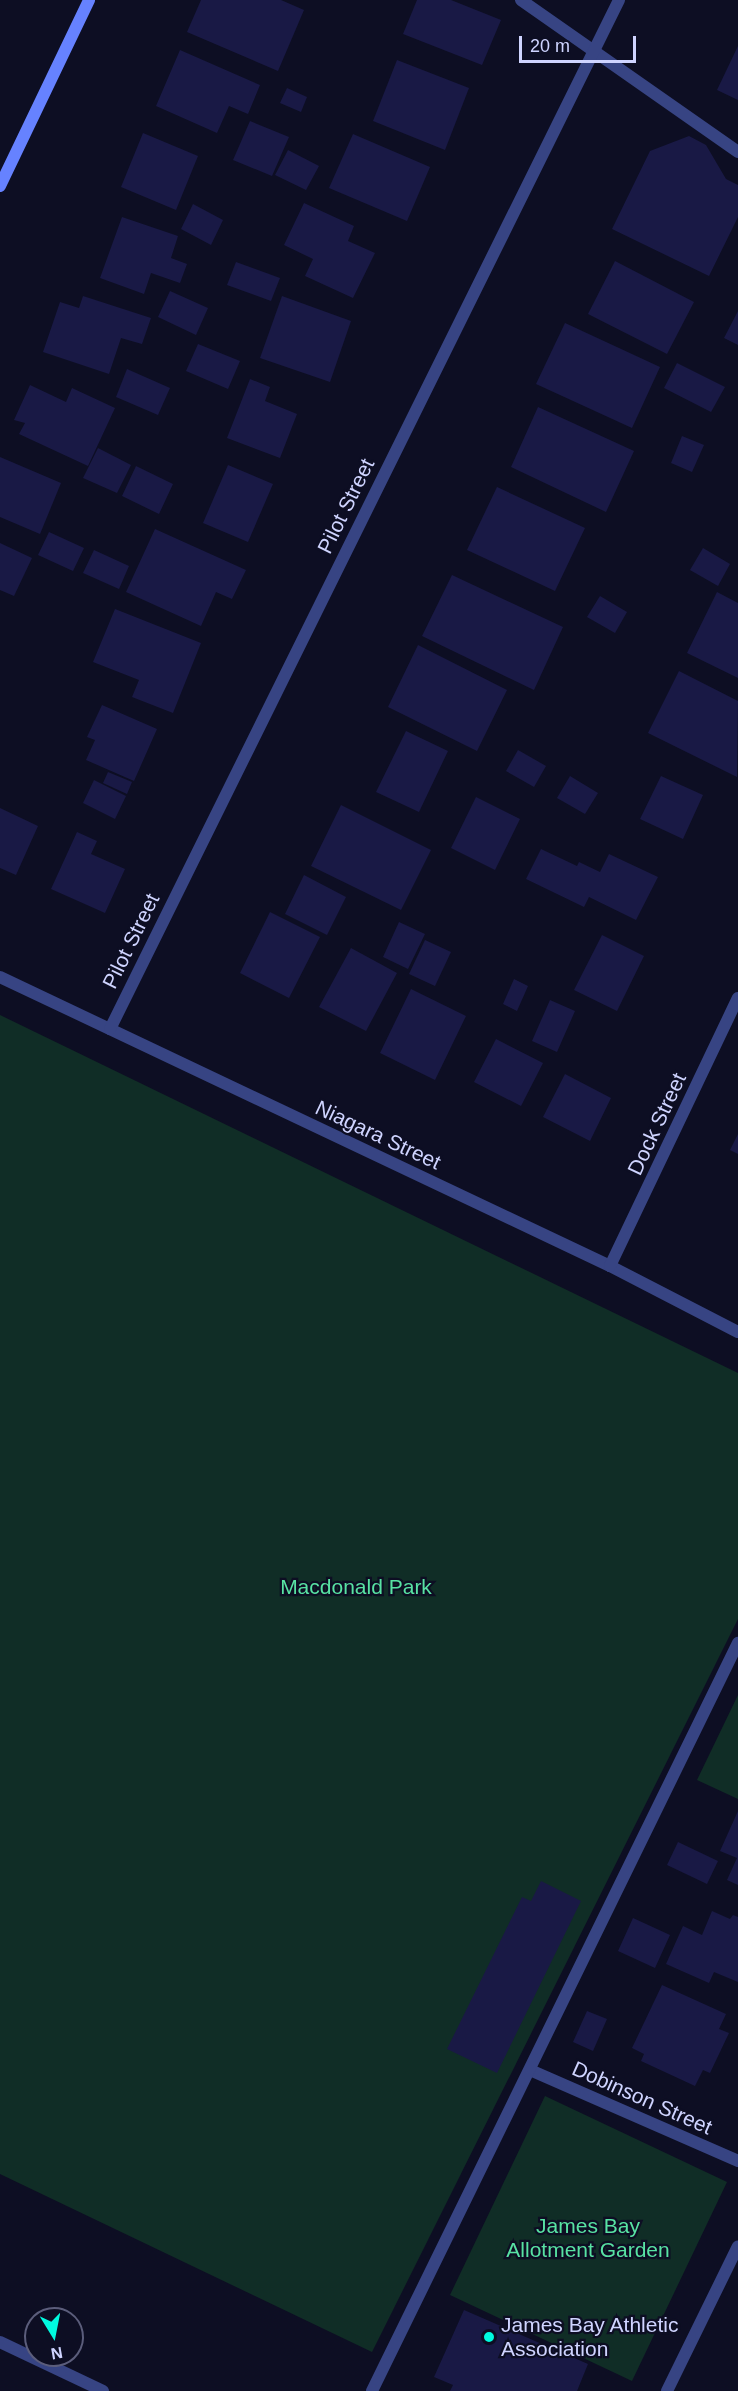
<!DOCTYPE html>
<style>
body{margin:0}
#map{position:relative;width:738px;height:2391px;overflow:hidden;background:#0d0e23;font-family:Helvetica,sans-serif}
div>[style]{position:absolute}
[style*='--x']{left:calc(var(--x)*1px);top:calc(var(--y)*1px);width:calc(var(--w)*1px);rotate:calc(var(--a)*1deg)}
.green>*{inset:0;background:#102d26}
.building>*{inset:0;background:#191945}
.lane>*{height:12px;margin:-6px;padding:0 6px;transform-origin:6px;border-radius:6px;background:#374483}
.street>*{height:12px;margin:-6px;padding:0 6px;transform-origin:6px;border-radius:6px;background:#374483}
.secondary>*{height:12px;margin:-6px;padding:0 6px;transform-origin:6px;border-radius:6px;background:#6682ff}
.dots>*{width:16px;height:16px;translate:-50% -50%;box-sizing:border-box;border:3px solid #0d0e23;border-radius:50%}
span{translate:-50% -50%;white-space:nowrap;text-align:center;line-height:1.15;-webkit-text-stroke:4.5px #0d0e23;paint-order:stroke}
.street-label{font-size:21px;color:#cfd4ff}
.park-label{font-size:21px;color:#58e2a3}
.poi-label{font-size:21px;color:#cfd4ff}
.left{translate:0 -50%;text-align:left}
.north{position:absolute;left:24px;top:2307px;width:60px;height:60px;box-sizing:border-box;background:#0d0e23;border:2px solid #5b5d7b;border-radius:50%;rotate:170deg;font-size:16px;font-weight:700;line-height:24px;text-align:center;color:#cfd4ff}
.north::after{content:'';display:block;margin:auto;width:21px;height:27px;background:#00fadf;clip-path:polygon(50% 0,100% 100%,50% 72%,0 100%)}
.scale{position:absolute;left:519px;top:36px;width:117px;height:27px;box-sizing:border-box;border:3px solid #cfd4ff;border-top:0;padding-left:8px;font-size:18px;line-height:21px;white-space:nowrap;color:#cfd4ff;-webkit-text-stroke:4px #0d0e23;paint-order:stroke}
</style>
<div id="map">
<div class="green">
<div style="clip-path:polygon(0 1015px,738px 1373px,738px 1619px,372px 2352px,0 2174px)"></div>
<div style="clip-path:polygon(738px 1695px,738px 1799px,697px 1780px)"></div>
<div style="clip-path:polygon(545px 2096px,727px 2182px,632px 2381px,450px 2295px)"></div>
</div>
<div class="building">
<div style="clip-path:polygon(201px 0,281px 0,304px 10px,278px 71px,187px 32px)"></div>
<div style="clip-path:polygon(417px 0,451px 0,501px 20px,482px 65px,403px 34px)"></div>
<div style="clip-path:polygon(738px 46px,738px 100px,717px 90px)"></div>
<div style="clip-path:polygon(180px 50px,260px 85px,248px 114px,229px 106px,217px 133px,156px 106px)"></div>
<div style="clip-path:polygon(397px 60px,469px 88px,445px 150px,373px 121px)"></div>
<div style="clip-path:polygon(287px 88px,307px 97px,301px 112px,280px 103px)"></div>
<div style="clip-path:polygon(250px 121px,289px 137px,272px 176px,233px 160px)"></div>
<div style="clip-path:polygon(143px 133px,198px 156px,176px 210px,121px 187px)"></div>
<div style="clip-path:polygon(353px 134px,430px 167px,407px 221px,329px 188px)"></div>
<div style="clip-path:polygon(689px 136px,706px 145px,726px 179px,738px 185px,738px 217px,709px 276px,612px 229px,650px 151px)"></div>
<div style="clip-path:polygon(288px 150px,319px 166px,306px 190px,275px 175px)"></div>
<div style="clip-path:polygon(304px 203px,354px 226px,348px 241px,375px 253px,353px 298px,305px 276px,313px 259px,284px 245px)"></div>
<div style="clip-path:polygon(193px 204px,223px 220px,211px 245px,181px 229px)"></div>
<div style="clip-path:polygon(122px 217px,178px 236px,171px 258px,187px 264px,180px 283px,151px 273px,144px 294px,100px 278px)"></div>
<div style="clip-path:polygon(615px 261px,694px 302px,667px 354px,588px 314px)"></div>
<div style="clip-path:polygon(236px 262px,280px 278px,271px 301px,227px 285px)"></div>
<div style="clip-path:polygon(170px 291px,208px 308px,196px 335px,158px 317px)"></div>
<div style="clip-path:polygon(83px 296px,151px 318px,142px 344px,121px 338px,109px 374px,43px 352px,60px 302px,79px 308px)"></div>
<div style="clip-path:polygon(282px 296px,351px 321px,330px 382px,260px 358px)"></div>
<div style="clip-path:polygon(738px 311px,738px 345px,724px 338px)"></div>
<div style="clip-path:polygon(565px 323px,660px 367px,632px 428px,536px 384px)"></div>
<div style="clip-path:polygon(198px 344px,240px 361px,228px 389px,186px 371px)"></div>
<div style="clip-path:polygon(677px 363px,725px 387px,711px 412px,664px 388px)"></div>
<div style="clip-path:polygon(127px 369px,170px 388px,158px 415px,116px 397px)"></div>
<div style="clip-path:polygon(250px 379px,270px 387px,265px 401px,297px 414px,280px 458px,227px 438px)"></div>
<div style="clip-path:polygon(30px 385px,66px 402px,72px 388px,115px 408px,88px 466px,19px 434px,25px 423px,14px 420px)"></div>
<div style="clip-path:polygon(538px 407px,634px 451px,606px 512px,511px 467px)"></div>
<div style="clip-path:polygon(682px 436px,704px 445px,692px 472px,671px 463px)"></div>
<div style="clip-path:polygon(98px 448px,131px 465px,117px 493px,83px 478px)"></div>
<div style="clip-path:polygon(0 457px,61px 483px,40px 534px,0 517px)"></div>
<div style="clip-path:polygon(228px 465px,273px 484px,248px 542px,203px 523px)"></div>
<div style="clip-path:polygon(136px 466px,173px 484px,159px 514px,122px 496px)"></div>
<div style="clip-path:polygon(497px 487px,585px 528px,555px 591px,467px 550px)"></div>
<div style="clip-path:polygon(155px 529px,246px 570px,232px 599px,216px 592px,201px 626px,126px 592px)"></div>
<div style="clip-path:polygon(49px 532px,84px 548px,73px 571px,38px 555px)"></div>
<div style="clip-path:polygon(0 543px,32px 558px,14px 596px,0 590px)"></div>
<div style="clip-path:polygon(703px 548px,730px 564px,718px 586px,690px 570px)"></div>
<div style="clip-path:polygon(94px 550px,129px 566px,119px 589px,83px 573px)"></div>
<div style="clip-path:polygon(452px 575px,563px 627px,534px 690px,422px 636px)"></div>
<div style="clip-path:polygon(717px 592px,738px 603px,738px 678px,687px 653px)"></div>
<div style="clip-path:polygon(600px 596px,627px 612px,615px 633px,587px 617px)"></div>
<div style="clip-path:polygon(115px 609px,201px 643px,173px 713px,132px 697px,139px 680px,93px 662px)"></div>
<div style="clip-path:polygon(418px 645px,507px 690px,477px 751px,388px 707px)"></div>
<div style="clip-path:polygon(679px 671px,738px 701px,737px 777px,648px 733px)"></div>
<div style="clip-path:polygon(102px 705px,157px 729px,134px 781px,86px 760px,95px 740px,87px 737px)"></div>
<div style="clip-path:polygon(406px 731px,448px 751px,419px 812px,376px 792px)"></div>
<div style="clip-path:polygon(518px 750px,546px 766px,534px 787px,506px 771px)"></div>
<div style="clip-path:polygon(108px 772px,132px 782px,127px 794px,103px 783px)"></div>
<div style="clip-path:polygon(570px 776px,598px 793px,585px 814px,557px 798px)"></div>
<div style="clip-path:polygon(661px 776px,703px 795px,683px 839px,640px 819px)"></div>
<div style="clip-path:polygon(94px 780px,126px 796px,115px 819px,83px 803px)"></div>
<div style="clip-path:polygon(476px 797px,520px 819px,495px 870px,451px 848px)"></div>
<div style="clip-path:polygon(341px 805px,431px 850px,401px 910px,311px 866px)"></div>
<div style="clip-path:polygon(0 808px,38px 826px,16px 875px,0 868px)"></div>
<div style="clip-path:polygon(77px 832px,97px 841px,91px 854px,125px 869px,105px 913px,51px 889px)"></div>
<div style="clip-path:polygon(541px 849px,577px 866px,579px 862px,600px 872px,609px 854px,658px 877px,636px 920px,589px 897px,584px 907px,526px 879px)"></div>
<div style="clip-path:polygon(304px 875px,346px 897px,327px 935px,285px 914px)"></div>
<div style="clip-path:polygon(270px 912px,320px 937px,289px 998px,240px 973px)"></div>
<div style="clip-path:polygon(399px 922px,425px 934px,408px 969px,383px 957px)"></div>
<div style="clip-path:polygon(602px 935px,644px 956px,617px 1011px,574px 990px)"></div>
<div style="clip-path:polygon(425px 940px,451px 952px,435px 986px,409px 974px)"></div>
<div style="clip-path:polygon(351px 948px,397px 973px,366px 1031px,319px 1007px)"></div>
<div style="clip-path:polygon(514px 979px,528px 986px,517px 1011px,503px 1004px)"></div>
<div style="clip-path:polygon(411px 989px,466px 1016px,435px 1080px,380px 1053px)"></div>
<div style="clip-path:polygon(550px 1000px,575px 1011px,557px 1052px,532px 1041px)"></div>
<div style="clip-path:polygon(496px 1039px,543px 1063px,521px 1106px,474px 1082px)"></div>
<div style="clip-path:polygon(565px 1074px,611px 1098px,590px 1141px,543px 1117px)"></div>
<div style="clip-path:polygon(738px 1134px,738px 1154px,730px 1150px)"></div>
<div style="clip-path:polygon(738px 1811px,738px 1885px,727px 1880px,737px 1858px,720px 1851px)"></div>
<div style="clip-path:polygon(678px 1842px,718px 1861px,707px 1884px,667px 1865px)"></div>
<div style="clip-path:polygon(541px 1881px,581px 1901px,497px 2073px,447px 2049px,522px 1897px,531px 1901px)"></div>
<div style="clip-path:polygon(712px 1911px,730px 1919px,733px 1915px,738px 1917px,738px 1982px,714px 1972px,709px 1983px,666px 1964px,683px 1926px,702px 1935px)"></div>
<div style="clip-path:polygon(633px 1918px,670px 1935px,655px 1968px,618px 1951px)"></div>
<div style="clip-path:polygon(662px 1985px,726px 2014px,719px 2029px,729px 2033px,710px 2073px,703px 2070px,695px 2086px,641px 2061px,644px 2054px,632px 2048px)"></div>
<div style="clip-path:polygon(587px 2011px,607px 2019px,593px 2051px,573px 2042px)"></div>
<div style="clip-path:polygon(464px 2310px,588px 2364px,577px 2391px,450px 2391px,453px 2385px,434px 2377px)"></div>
</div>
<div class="lane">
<div style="--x:521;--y:0;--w:265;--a:35"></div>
<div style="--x:530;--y:2070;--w:227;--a:23.6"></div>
<div style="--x:372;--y:2391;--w:833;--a:-63.93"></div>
</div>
<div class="street">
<div style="--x:0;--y:977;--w:675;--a:25.35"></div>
<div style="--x:610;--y:1266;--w:144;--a:27.3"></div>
<div style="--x:110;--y:1029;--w:1148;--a:-63.68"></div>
<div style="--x:610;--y:1266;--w:297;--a:-64.5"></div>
<div style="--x:0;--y:2342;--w:114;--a:25.4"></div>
<div style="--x:667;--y:2391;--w:161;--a:-63.9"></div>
</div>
<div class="secondary">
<div style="--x:0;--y:186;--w:206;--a:-64.4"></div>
</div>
<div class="dots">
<div style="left:489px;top:2337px;background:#00fadf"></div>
</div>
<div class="street-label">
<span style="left:346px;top:506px;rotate:-64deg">Pilot Street</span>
<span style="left:131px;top:941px;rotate:-64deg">Pilot Street</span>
<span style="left:657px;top:1124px;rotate:-65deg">Dock Street</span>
<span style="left:378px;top:1135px;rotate:25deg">Niagara Street</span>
<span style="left:642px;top:2098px;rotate:24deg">Dobinson Street</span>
</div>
<div class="park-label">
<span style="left:356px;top:1587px">Macdonald Park</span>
<span style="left:588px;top:2238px">James Bay<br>Allotment Garden</span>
</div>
<div class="poi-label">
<span class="left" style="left:501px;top:2337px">James Bay Athletic<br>Association</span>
</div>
<div class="north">N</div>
<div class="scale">20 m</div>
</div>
